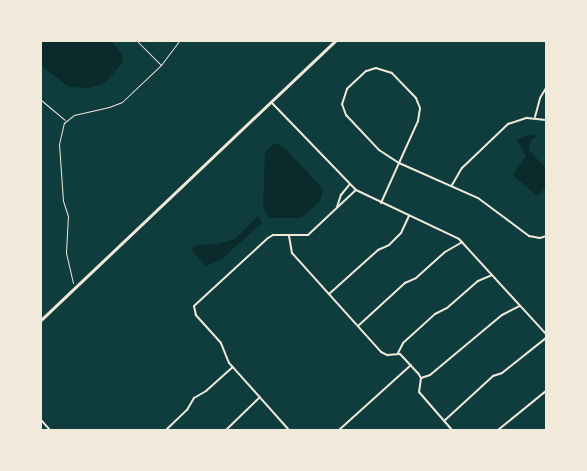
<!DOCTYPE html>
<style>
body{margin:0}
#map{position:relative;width:587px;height:471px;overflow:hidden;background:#0f3d3e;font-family:Literata,serif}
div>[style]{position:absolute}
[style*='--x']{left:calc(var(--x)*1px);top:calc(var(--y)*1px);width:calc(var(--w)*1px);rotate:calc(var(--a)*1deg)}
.water>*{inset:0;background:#0a2a2b}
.path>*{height:1px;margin:-0.5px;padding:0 0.5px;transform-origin:0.5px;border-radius:0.5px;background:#f1e9da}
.minor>*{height:2px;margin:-1px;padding:0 1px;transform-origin:1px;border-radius:1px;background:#f1e9da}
.tertiary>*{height:2.5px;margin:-1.25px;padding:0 1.25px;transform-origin:1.25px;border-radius:1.25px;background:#f1e9da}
span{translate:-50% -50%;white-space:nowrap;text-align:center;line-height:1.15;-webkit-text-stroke:3px #f1e9da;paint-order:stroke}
.frame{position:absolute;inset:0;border:42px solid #f1e9da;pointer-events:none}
</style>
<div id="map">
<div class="water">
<div style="clip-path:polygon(41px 41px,112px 41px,123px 56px,123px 62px,105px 83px,89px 88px,69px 87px,41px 65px)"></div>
<div style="clip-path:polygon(527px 135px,537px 136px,531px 140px,529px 150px,546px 168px,546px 187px,537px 196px,513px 175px,526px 156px,517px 140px)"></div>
<div style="clip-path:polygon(274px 143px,284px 147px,323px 189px,320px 201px,301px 218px,270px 218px,263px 209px,265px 153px)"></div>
<div style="clip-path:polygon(258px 216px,262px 223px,222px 259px,206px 266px,193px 252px,192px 249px,197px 245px,217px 244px,235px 239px)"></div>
</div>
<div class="path">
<div style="--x:137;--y:41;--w:34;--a:45"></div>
<div style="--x:41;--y:100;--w:31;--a:40"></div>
<div style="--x:73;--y:283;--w:31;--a:-103"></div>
<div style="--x:66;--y:253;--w:37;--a:-87"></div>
<div style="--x:68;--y:216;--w:16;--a:-108"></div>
<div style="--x:63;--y:201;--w:57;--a:-94"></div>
<div style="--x:59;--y:144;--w:22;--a:-77"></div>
<div style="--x:64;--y:123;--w:13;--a:-39"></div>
<div style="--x:74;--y:115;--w:36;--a:-13"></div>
<div style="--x:109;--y:107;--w:14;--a:-21"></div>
<div style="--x:122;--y:102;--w:54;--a:-43.5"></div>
<div style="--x:161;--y:65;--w:30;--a:-53"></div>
</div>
<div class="minor">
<div style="--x:271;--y:102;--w:122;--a:46"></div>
<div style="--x:356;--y:190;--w:114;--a:25.4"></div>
<div style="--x:459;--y:239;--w:129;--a:47.5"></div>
<div style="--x:535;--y:117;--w:20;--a:-75"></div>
<div style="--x:540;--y:98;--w:12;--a:-59"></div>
<div style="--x:452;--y:185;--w:20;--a:-60"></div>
<div style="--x:462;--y:168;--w:64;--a:-43.7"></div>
<div style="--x:508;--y:124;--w:20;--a:-18"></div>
<div style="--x:527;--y:118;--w:19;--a:6"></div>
<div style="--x:381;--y:203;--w:44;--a:-65.8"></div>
<div style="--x:399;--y:163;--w:46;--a:-65.7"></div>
<div style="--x:418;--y:121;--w:13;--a:-81"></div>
<div style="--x:420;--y:108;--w:11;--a:-112"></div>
<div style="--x:416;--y:98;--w:35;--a:-134"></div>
<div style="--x:392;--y:73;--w:17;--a:-163"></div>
<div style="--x:376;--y:68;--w:10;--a:163"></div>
<div style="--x:366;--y:71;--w:26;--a:137"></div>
<div style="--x:347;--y:89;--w:16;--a:108"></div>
<div style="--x:342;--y:104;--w:12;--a:70"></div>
<div style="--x:346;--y:115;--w:48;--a:46.7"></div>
<div style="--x:379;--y:150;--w:24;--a:33"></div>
<div style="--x:399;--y:163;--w:86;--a:23.9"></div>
<div style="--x:478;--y:198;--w:64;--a:36.7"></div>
<div style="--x:529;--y:236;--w:11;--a:10"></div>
<div style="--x:540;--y:238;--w:6;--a:-18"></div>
<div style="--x:337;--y:207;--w:13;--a:-72"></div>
<div style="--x:341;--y:195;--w:13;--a:-51"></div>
<div style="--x:289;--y:236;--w:17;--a:80"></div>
<div style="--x:292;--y:253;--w:133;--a:48"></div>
<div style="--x:381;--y:352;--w:7;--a:27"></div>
<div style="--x:387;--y:355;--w:13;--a:-4"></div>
<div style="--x:400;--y:354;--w:26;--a:47"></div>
<div style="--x:418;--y:373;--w:6;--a:59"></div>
<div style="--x:421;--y:378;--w:14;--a:98"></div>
<div style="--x:419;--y:392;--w:50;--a:49"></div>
<div style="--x:329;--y:294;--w:66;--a:-41.9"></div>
<div style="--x:378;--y:250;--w:12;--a:-24"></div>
<div style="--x:389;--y:245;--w:17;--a:-45"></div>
<div style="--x:401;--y:233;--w:19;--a:-65"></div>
<div style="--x:358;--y:326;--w:64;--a:-42.5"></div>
<div style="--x:405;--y:283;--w:12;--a:-24"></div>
<div style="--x:416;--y:278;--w:39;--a:-42"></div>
<div style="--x:445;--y:252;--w:20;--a:-30"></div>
<div style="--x:398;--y:353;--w:11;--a:-63"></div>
<div style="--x:403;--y:343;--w:43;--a:-42.2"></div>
<div style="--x:435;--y:314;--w:13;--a:-27"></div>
<div style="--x:447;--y:308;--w:41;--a:-41.1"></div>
<div style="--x:478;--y:281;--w:15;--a:-23"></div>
<div style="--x:421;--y:378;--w:9;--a:-18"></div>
<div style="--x:430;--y:375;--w:94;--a:-39.8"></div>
<div style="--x:502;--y:315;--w:20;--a:-27"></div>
<div style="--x:41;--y:420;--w:13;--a:48"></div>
<div style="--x:444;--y:421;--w:67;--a:-42.6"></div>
<div style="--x:493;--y:376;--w:9;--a:-18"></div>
<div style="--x:502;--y:373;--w:56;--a:-38.5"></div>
<div style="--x:166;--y:430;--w:29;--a:-44"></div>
<div style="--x:187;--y:410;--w:14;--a:-60"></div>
<div style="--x:194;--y:398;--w:14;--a:-30"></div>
<div style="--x:206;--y:391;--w:36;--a:-42"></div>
<div style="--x:226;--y:430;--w:47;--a:-44.1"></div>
<div style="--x:289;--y:430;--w:90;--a:-131.8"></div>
<div style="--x:229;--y:363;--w:22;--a:-112"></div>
<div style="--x:221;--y:343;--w:38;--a:-132"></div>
<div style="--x:196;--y:315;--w:9;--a:-103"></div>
<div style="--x:194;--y:306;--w:100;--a:-42.6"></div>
<div style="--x:268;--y:238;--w:6;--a:-31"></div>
<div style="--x:273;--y:235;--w:35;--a:0"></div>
<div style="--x:308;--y:235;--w:66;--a:-43.2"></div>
<div style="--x:339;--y:430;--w:97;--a:-42.1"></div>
<div style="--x:498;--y:430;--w:62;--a:-39.1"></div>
</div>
<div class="tertiary">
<div style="--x:41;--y:320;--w:405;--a:-43.5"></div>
</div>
<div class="frame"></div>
</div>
